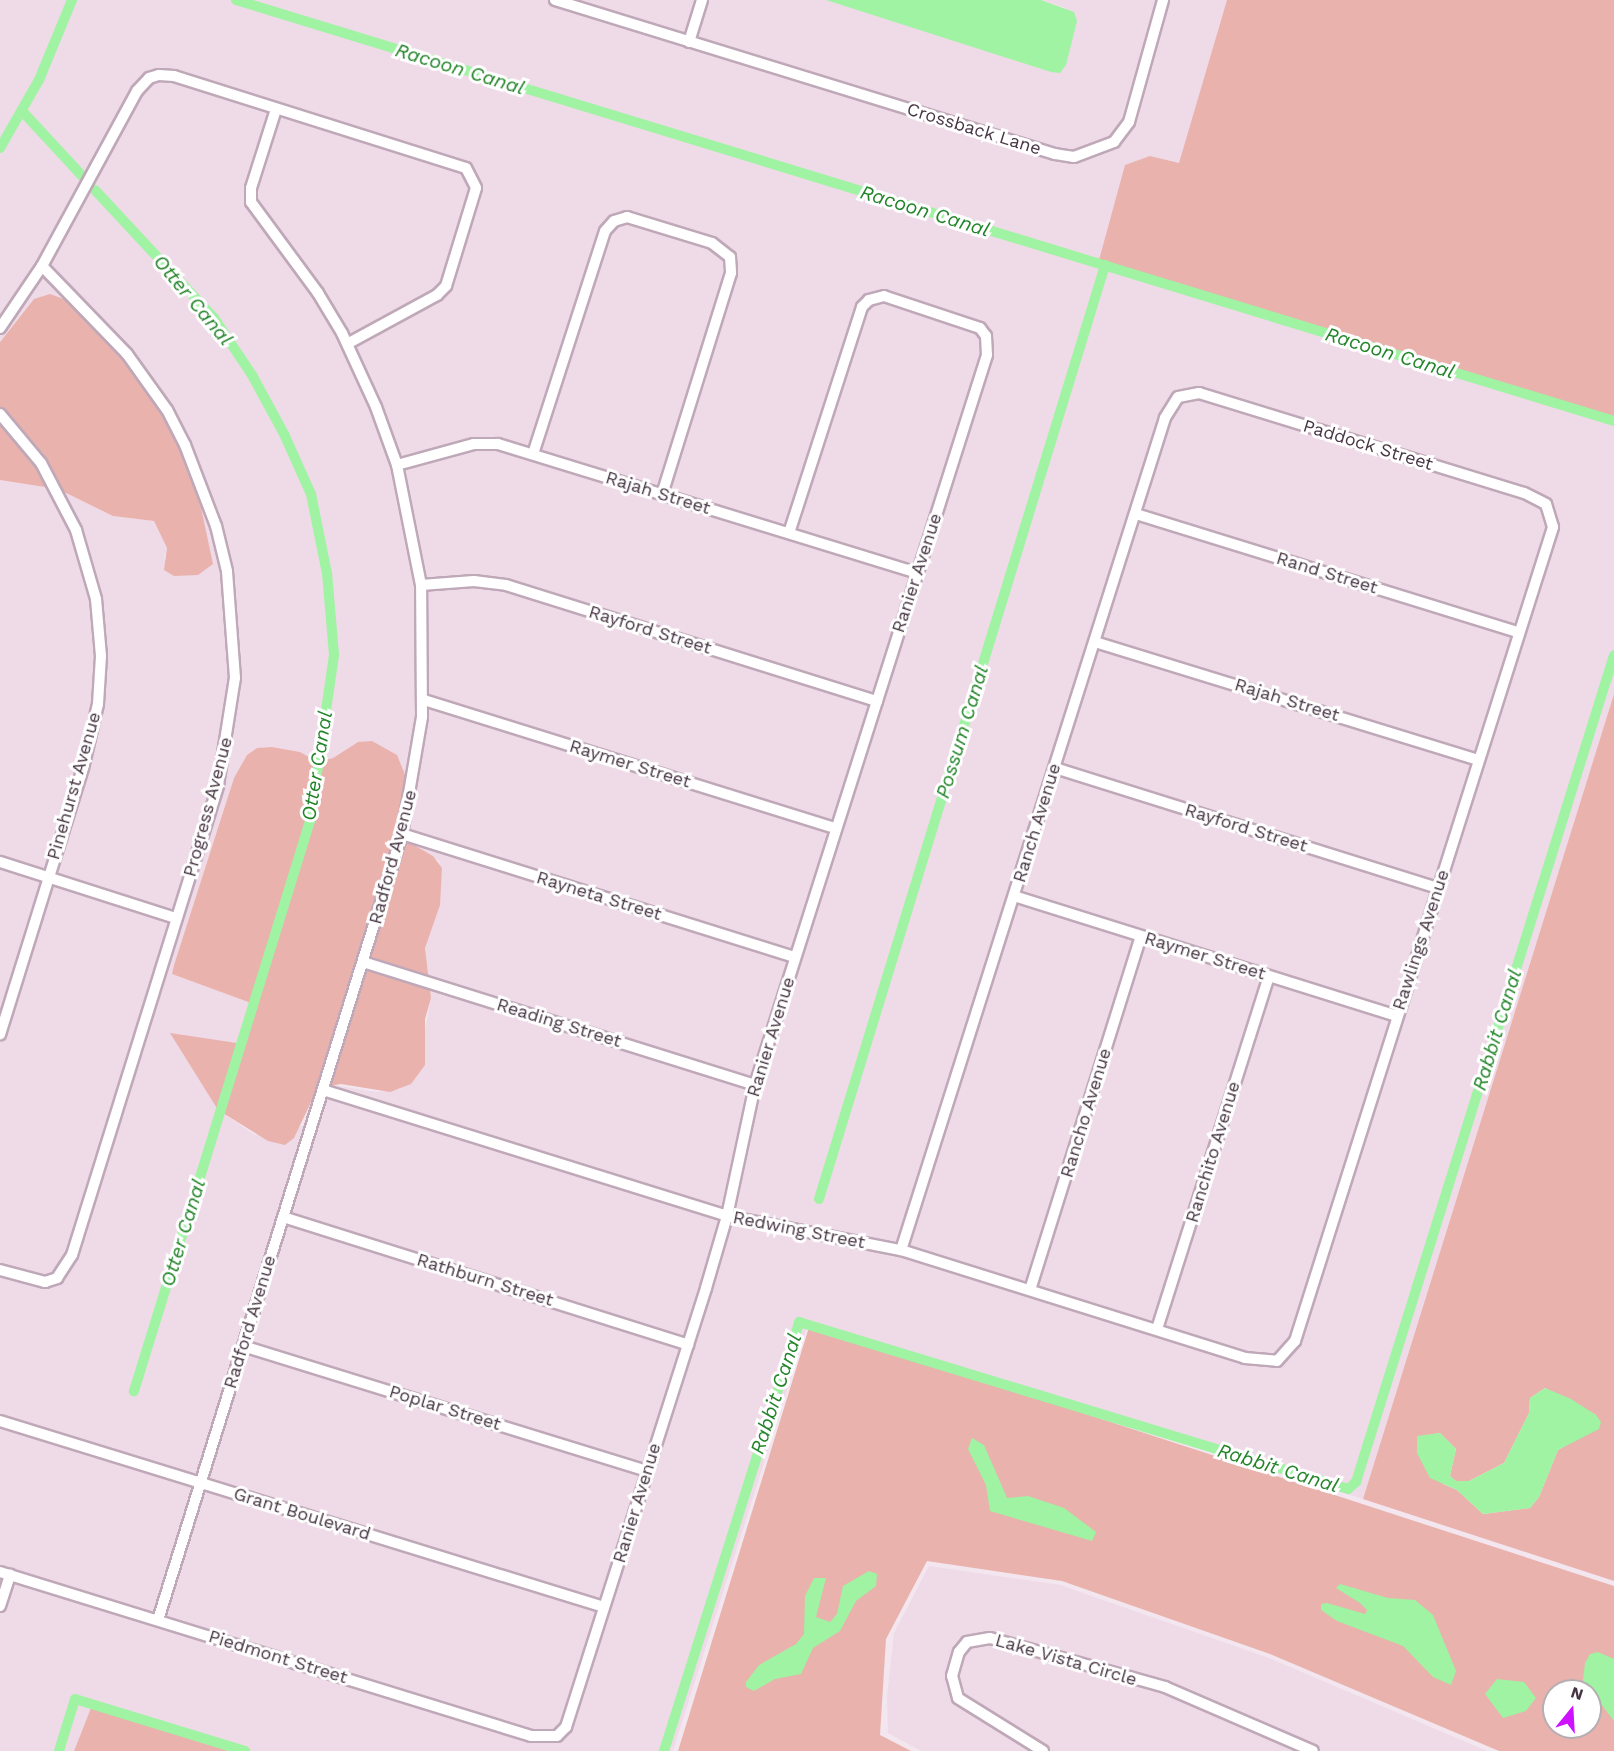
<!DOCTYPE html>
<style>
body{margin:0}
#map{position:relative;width:1614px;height:1751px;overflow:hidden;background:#f3e6ef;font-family:"Work Sans",sans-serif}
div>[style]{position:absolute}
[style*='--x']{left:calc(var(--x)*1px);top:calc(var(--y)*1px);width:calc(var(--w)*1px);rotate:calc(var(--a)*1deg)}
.residential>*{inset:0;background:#efdae8}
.green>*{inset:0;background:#e9b2ad}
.water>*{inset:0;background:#9ff3a3}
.canal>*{height:10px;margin:-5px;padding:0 5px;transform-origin:5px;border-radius:5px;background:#9ff3a3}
.roads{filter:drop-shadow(2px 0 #bfa8b8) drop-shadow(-2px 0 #bfa8b8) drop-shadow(0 2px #bfa8b8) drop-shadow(0 -2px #bfa8b8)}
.minor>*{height:10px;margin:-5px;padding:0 5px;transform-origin:5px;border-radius:5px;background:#fff}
span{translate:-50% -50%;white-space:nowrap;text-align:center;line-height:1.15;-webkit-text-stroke:6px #fff;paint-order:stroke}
.street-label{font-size:18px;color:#463542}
.water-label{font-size:20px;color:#228429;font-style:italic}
.north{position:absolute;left:1542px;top:1679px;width:60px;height:60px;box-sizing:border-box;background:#fff;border:2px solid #b5aeb3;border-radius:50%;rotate:18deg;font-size:16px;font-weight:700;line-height:24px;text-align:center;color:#463542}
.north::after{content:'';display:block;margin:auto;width:21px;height:27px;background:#ce11ff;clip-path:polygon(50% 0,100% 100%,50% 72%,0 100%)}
</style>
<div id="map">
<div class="residential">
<div style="clip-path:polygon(evenodd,0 0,826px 0,1060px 73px,1066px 8px,1041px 0,1227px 0,1179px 164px,1150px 156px,1099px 260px,1614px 423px,1614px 694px,1363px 1499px,809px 1320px,673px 1751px,229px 1751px,91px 1708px,74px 1751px,0 1751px,0 480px,58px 489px,113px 516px,154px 521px,167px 548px,164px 559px,198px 575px,34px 299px,0 341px,0 0,358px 742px,402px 769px,408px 782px,407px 841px,439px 861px,442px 876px,425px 948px,431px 998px,425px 1030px,401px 1089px,377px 1092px,331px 1085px,314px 1096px,303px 1126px,255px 1135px,218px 1110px,171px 1034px,237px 1043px,251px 1003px,172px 974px,174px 965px,234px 778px,247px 755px,257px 748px,272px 747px,300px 752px,318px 762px,333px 758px,358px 742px)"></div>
<div style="clip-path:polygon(929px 1566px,1060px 1585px,1269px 1658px,1487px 1751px,921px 1751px,888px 1733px,887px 1697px,894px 1633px)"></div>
</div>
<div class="green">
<div style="clip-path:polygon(1227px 0,1614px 0,1614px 423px,1099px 260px,1125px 165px,1150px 156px,1179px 163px)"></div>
<div style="clip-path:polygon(50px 294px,72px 302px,112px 331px,127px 350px,193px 470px,213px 564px,198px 575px,174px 576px,164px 570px,167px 548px,154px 521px,113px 516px,58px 489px,0 480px,0 342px,34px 299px)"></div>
<div style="clip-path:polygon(evenodd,1614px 694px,1614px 1581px,1363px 1499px,1614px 694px,1545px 1388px,1596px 1415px,1577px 1439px,1558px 1450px,1539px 1497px,1530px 1508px,1483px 1514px,1457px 1490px,1443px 1484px,1417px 1437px,1440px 1433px,1456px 1449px,1450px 1476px,1456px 1481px,1469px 1481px,1504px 1463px,1529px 1413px,1530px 1398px,1545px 1388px)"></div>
<div style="clip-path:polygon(372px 741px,397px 755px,408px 782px,407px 841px,433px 856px,442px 868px,440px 905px,425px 948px,431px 998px,425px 1019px,425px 1065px,411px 1084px,390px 1092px,341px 1084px,325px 1087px,314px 1096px,294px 1138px,285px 1145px,268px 1141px,218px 1110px,170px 1033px,237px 1043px,251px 1003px,172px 974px,174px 965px,234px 778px,247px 755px,257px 748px,272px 747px,300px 752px,318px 762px,333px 758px,358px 742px)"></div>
<div style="clip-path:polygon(evenodd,810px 1324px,1614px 1586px,1614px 1751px,1499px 1751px,1270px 1654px,1062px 1581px,927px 1561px,886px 1639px,880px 1735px,911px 1751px,678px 1751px,810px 1324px,1554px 1691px,1590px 1691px,1590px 1727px,1554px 1727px,1554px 1691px)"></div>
<div style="clip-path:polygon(91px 1708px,229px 1751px,74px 1751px)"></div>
</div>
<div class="water">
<div style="clip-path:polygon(826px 0,1041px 0,1074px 12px,1077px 21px,1066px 65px,1060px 73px,1051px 72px)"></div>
<div style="clip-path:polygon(1545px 1388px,1571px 1399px,1596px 1415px,1601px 1422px,1599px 1429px,1558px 1450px,1539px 1497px,1530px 1508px,1483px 1514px,1457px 1490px,1430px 1478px,1417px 1453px,1417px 1436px,1440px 1433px,1456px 1449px,1450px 1476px,1456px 1481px,1469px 1481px,1504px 1463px,1529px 1413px,1530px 1398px)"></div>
<div style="clip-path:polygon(972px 1438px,984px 1445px,1007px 1498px,1028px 1496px,1064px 1508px,1096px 1532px,1092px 1541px,990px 1511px,986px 1485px,968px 1449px)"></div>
<div style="clip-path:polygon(869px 1571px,877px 1574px,876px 1586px,856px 1601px,840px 1631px,813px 1648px,801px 1674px,775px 1679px,754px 1691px,746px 1687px,746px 1682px,759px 1665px,796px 1644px,804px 1634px,805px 1596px,814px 1578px,826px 1578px,816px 1617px,830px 1622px,837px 1614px,843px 1586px)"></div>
<div style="clip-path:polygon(1340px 1584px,1388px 1598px,1415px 1600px,1433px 1615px,1456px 1671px,1451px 1685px,1433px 1677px,1403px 1646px,1337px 1621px,1321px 1610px,1321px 1604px,1327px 1603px,1365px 1614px,1367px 1610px,1360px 1603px,1336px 1588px)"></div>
<div style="clip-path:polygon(1598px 1652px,1614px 1659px,1614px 1721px,1583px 1680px,1585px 1663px,1590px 1654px)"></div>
<div style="clip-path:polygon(1497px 1679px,1524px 1682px,1536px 1698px,1526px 1711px,1503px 1718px,1485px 1694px)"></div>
</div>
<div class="canal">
<div style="--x:236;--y:0;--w:1441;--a:16.99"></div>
<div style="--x:22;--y:111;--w:91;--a:47.2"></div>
<div style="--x:0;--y:148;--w:78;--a:-60.2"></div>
<div style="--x:39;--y:80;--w:87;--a:-67.6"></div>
<div style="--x:95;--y:190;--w:175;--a:47.1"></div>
<div style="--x:214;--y:318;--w:69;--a:56.3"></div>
<div style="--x:252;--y:375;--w:67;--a:61.5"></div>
<div style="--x:284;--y:434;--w:66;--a:65.8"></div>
<div style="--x:311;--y:494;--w:81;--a:78.6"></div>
<div style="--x:327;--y:573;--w:82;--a:85.1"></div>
<div style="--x:334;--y:655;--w:168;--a:98.2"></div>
<div style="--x:310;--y:821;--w:597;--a:107.16"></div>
<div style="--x:819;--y:1199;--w:977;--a:-72.97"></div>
<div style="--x:59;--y:1751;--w:54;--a:-72.9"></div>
<div style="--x:75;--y:1699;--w:178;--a:17"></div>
<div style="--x:664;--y:1751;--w:450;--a:-72.5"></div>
<div style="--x:799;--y:1322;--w:574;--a:16.92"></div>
<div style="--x:1348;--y:1489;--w:11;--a:-41"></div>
<div style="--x:1356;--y:1482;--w:866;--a:-72.67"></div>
</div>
<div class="roads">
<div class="minor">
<div style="--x:555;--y:0;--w:523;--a:17.12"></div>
<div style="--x:1055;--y:154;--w:19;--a:9"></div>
<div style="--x:1074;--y:157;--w:43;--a:-20.6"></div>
<div style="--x:1114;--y:142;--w:25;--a:-53"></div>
<div style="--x:1129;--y:122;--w:127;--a:-74.4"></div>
<div style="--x:689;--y:42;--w:44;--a:-72.8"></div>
<div style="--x:0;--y:328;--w:75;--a:-55.9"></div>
<div style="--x:42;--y:266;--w:199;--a:-61.5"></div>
<div style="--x:137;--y:91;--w:18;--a:-47"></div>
<div style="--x:149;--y:78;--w:10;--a:-17"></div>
<div style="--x:159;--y:75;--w:15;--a:4"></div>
<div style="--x:174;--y:76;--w:306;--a:17.5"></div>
<div style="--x:466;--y:168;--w:22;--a:63"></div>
<div style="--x:476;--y:188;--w:102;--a:107"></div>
<div style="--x:446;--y:286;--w:13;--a:135"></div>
<div style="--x:437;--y:295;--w:102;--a:151.4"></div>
<div style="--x:0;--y:414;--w:64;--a:50.1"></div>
<div style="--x:41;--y:463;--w:76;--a:62.4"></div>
<div style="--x:76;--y:530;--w:72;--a:73.8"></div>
<div style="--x:96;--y:599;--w:57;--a:85"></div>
<div style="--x:101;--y:656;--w:48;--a:93.6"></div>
<div style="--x:98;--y:704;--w:66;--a:103.2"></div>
<div style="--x:83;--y:768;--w:279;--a:107.3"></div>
<div style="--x:533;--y:454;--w:234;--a:-72.1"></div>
<div style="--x:605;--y:231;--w:13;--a:-48"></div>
<div style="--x:614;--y:221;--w:14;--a:-17"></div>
<div style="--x:627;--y:217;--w:89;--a:17"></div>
<div style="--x:712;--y:243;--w:23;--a:38"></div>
<div style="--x:730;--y:257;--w:16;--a:86"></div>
<div style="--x:731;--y:273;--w:232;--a:107.3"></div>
<div style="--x:397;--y:465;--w:80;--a:-15.3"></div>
<div style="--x:474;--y:444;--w:24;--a:0"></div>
<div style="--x:498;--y:444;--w:439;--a:17.1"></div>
<div style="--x:1136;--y:514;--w:400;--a:17.2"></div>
<div style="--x:421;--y:585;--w:53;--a:-4.3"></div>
<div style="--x:474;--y:581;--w:32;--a:7"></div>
<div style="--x:506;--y:585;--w:389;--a:17.4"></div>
<div style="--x:1095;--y:642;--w:401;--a:17.1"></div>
<div style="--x:424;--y:700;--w:431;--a:17.3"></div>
<div style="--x:1055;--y:768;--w:401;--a:17.4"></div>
<div style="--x:402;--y:834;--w:412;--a:17.4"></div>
<div style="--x:0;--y:862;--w:185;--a:17.7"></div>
<div style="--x:1014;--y:896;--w:400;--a:17.4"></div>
<div style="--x:363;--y:962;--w:411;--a:17.4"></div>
<div style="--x:323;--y:1090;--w:423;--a:17.3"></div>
<div style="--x:727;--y:1216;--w:177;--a:11.1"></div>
<div style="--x:901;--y:1250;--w:361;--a:17.4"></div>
<div style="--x:1245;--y:1358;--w:32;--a:5"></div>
<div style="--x:1277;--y:1361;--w:27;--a:-48"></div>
<div style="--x:1295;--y:1341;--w:854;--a:-72.41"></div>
<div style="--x:1553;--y:527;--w:24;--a:-107"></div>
<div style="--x:1546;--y:504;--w:25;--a:-153"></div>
<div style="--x:1524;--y:493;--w:340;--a:-162.9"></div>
<div style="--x:1199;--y:393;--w:21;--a:169"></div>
<div style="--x:1178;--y:397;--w:25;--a:122"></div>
<div style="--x:1165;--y:418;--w:873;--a:107.6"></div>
<div style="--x:283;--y:1217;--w:425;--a:17.5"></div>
<div style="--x:0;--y:1270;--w:47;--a:14.9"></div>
<div style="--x:45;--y:1282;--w:13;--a:-18"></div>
<div style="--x:57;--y:1278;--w:27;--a:-57"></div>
<div style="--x:72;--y:1255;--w:492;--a:-72.7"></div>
<div style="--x:218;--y:785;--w:108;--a:-81"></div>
<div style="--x:235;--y:678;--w:107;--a:-94.3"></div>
<div style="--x:227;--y:571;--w:46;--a:-103.7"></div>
<div style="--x:216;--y:526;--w:87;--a:-110.9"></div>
<div style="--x:185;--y:445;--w:39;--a:-117"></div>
<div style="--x:167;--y:410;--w:69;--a:-125.5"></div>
<div style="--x:127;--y:354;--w:122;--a:-134"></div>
<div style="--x:1030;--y:1290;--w:371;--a:-72.6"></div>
<div style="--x:1157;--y:1329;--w:370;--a:-72.4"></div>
<div style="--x:243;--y:1346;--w:423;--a:17.2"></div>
<div style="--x:0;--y:1421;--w:632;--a:17.12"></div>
<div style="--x:0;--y:1572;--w:556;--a:17.16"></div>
<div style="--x:531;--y:1736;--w:26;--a:0"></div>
<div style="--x:557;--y:1736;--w:13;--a:-45"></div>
<div style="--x:566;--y:1727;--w:461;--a:-72.3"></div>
<div style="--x:706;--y:1288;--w:75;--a:-73.7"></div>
<div style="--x:727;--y:1216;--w:134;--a:-77.9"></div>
<div style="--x:755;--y:1085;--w:766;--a:-72.37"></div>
<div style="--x:987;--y:355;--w:19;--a:-93"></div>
<div style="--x:986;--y:336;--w:10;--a:-127"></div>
<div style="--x:980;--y:328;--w:101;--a:-161.6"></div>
<div style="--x:884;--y:296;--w:16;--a:165"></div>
<div style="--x:869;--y:300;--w:10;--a:135"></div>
<div style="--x:862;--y:307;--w:237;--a:107.9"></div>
<div style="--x:0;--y:1606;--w:33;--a:-72"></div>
<div style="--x:158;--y:1620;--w:823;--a:-72.75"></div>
<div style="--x:402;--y:834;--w:119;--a:-80.3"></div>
<div style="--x:422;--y:717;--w:132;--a:-90.4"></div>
<div style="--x:421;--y:585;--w:122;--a:-101.3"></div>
<div style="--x:397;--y:465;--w:62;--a:-109.9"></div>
<div style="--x:376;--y:407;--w:81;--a:-114.7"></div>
<div style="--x:342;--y:333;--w:47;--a:-121"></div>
<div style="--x:318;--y:293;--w:113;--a:-126.4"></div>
<div style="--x:251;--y:202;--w:14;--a:-90"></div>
<div style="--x:251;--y:188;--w:83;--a:-72.4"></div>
<div style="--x:1043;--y:1751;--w:100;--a:-148.1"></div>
<div style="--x:958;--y:1698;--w:23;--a:-105"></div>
<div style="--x:952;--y:1676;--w:25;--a:-74"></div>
<div style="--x:959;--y:1652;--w:13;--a:-51"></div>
<div style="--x:967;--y:1642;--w:23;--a:-10"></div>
<div style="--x:990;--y:1638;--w:182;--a:15.6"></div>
<div style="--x:1165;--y:1687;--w:161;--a:23.4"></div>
</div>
</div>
<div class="street-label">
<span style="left:974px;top:129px;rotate:17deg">Crossback Lane</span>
<span style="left:1368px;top:445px;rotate:17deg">Paddock Street</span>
<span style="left:658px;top:493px;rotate:17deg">Rajah Street</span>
<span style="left:917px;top:573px;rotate:-72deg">Ranier Avenue</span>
<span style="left:1327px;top:573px;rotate:17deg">Rand Street</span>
<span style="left:650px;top:630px;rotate:17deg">Rayford Street</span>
<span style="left:1287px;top:700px;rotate:17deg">Rajah Street</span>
<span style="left:630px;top:764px;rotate:17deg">Raymer Street</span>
<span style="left:74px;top:786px;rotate:-74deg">Pinehurst Avenue</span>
<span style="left:208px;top:807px;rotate:-75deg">Progress Avenue</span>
<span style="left:1037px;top:823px;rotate:-73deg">Ranch Avenue</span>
<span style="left:1246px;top:828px;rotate:17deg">Rayford Street</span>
<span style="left:393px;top:857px;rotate:-75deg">Radford Avenue</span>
<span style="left:599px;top:896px;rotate:17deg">Rayneta Street</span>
<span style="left:1421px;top:940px;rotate:-72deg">Rawlings Avenue</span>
<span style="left:1205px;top:956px;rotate:17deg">Raymer Street</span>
<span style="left:559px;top:1023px;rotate:17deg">Reading Street</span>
<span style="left:771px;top:1037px;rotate:-73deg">Ranier Avenue</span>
<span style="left:1086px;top:1113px;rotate:-73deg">Rancho Avenue</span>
<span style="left:1213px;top:1152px;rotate:-73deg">Ranchito Avenue</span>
<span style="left:799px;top:1230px;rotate:11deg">Redwing Street</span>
<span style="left:485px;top:1280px;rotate:17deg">Rathburn Street</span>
<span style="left:250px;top:1322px;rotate:-73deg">Radford Avenue</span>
<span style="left:445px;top:1408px;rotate:17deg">Poplar Street</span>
<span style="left:637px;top:1503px;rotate:-73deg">Ranier Avenue</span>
<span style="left:302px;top:1514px;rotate:17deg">Grant Boulevard</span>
<span style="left:278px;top:1657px;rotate:17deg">Piedmont Street</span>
<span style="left:1066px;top:1660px;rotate:16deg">Lake Vista Circle</span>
</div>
<div class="water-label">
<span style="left:460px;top:69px;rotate:17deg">Racoon Canal</span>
<span style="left:925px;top:211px;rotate:17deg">Racoon Canal</span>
<span style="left:193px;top:300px;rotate:50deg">Otter Canal</span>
<span style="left:1390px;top:353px;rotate:17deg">Racoon Canal</span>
<span style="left:962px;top:732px;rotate:-73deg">Possum Canal</span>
<span style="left:317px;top:766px;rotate:-81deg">Otter Canal</span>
<span style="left:1497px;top:1030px;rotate:-73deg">Rabbit Canal</span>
<span style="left:183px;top:1233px;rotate:-73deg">Otter Canal</span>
<span style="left:776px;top:1394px;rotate:-72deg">Rabbit Canal</span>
<span style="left:1278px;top:1468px;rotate:17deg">Rabbit Canal</span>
</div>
<div class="north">N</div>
</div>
